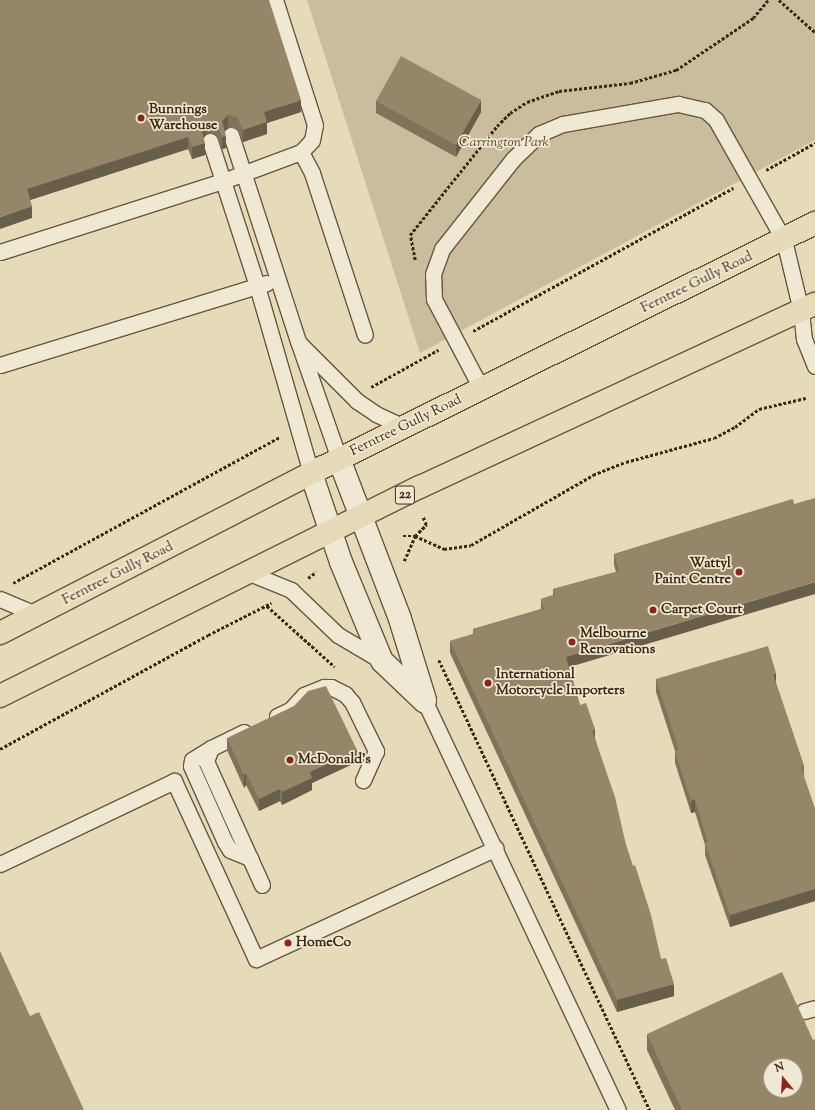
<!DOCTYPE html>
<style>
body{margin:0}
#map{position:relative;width:815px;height:1110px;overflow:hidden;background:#e6dbb9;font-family:"Sorts Mill Goudy",serif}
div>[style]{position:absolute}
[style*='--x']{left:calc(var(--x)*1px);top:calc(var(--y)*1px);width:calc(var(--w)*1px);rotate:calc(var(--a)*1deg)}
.green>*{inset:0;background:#c9bd9d}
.path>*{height:2.5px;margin-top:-1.25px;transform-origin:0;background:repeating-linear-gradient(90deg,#3d2913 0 3px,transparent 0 5px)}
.roads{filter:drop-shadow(1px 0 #67563c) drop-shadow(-1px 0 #67563c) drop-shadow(0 1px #67563c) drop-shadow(0 -1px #67563c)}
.service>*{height:15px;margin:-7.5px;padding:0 7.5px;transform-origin:7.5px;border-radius:7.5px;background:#efe8d2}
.minor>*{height:22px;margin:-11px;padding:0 11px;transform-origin:11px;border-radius:11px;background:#efe8d2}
.primary>*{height:22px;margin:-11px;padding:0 11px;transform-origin:11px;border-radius:11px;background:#e6dbb9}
.wall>*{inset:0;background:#80735a}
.shaded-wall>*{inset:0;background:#685e4a}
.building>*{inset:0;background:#958669}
.dots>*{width:11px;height:11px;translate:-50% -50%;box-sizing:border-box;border:2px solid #efe8d2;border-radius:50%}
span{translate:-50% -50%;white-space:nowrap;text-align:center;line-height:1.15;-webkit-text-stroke:3.5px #efe8d2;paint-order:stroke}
.shield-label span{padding:1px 3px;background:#efe8d2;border:1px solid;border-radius:3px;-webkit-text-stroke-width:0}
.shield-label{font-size:13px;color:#3d2913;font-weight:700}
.poi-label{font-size:14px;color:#3d2913;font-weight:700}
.left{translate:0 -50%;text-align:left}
.right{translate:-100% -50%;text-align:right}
.park-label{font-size:14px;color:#59472f;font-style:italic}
.street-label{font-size:14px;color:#3d2913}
.north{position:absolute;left:763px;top:1058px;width:40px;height:40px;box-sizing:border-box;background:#efe8d2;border:1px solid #a89c86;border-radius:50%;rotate:342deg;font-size:11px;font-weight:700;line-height:16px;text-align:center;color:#3d2913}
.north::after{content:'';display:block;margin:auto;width:14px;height:18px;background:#8f2418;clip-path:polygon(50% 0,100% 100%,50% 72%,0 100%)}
</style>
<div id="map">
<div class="green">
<div style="clip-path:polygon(307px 0,815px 0,815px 140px,420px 353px)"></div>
</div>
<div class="path">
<div style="--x:779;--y:0;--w:48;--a:41.6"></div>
<div style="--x:766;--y:170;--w:56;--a:-28.9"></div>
<div style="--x:415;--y:260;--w:25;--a:-101"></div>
<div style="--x:410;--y:235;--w:139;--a:-51.4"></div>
<div style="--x:497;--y:126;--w:18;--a:-45"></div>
<div style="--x:510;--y:113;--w:20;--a:-33"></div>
<div style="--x:527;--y:102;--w:34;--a:-19"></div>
<div style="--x:559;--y:91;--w:71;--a:-6.4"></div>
<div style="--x:630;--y:83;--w:48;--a:-15.8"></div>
<div style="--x:676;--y:70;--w:93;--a:-34"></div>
<div style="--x:753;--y:18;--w:23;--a:-50"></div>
<div style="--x:473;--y:331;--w:297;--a:-28.8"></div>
<div style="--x:371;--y:387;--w:77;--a:-28.9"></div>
<div style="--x:403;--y:536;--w:12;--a:0"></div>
<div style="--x:415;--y:536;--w:32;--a:24"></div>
<div style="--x:444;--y:549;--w:27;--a:-8"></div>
<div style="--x:471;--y:545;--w:141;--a:-29.8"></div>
<div style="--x:593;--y:475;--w:35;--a:-22"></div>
<div style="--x:626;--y:462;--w:91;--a:-15.3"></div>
<div style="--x:714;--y:438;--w:24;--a:-28"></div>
<div style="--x:735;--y:427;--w:30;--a:-37"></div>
<div style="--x:759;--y:409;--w:48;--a:-13.2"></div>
<div style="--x:404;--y:561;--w:27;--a:-66"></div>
<div style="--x:415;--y:536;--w:16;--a:-45"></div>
<div style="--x:426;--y:525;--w:9;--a:-111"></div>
<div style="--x:308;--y:578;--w:10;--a:-37"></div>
<div style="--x:13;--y:583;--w:304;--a:-28.7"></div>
<div style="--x:267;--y:606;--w:91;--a:41.9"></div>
<div style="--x:439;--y:660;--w:497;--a:64.9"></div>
<div style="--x:0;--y:749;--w:237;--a:-28.7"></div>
<div style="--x:208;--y:635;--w:71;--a:-26.9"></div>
</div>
<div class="roads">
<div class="service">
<div style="--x:231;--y:135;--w:217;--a:72"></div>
<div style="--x:298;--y:341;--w:125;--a:70.8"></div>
<div style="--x:210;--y:141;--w:152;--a:72"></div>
<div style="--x:257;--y:286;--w:195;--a:73.9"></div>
<div style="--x:301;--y:152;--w:24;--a:62"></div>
<div style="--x:312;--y:173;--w:170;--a:71.9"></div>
<div style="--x:0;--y:252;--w:234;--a:-17.7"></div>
<div style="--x:223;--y:181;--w:83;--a:-20.4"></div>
<div style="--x:301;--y:152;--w:16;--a:-47"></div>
<div style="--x:312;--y:140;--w:15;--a:-79"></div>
<div style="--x:315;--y:125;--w:131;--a:-107.7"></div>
<div style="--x:300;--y:344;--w:81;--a:45"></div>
<div style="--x:357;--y:401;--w:23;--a:34"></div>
<div style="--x:376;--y:414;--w:31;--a:25"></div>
<div style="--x:0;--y:365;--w:279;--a:-17.1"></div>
<div style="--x:482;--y:390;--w:103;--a:-117.8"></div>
<div style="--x:434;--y:299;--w:25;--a:-92"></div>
<div style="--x:433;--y:274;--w:27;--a:-70"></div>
<div style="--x:442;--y:249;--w:115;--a:-51.7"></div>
<div style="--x:513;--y:159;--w:36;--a:-44"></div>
<div style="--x:539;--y:134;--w:26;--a:-23"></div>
<div style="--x:563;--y:124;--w:117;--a:-9.9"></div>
<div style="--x:678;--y:104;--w:28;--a:13"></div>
<div style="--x:705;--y:110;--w:15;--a:42"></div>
<div style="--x:716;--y:120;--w:138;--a:60.5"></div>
<div style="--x:784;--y:240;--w:73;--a:76.5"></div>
<div style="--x:801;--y:311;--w:28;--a:84"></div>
<div style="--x:804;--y:339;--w:29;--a:68"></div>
<div style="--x:247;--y:572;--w:48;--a:22.2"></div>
<div style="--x:291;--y:590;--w:65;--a:43.8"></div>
<div style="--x:338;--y:635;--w:51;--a:30.6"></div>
<div style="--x:0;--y:599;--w:41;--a:22.8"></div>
<div style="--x:425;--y:702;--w:451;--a:64.7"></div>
<div style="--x:277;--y:716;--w:14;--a:-25"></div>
<div style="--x:290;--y:710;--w:21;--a:-47"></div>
<div style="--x:304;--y:695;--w:22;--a:-22"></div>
<div style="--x:324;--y:687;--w:7;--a:0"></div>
<div style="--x:331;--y:687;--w:16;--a:27"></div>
<div style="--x:345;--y:694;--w:11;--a:49"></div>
<div style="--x:352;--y:702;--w:55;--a:63.9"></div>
<div style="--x:376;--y:751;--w:32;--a:114"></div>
<div style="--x:244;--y:732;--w:37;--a:154"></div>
<div style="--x:211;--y:748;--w:14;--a:111"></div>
<div style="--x:206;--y:761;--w:136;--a:65.7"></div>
<div style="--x:211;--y:748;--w:22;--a:148"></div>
<div style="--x:192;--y:760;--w:6;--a:99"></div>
<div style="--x:191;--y:766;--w:83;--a:65.9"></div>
<div style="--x:225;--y:842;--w:9;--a:58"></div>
<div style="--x:230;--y:850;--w:22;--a:22"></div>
<div style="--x:0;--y:864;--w:193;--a:-25.5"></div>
<div style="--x:174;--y:781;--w:196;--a:65.3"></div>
<div style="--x:256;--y:959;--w:264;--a:-24.8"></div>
<div style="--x:804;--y:1011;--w:11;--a:-15"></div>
</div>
<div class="minor">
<div style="--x:339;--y:459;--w:171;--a:69.1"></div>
<div style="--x:400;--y:619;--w:85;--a:72.8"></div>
<div style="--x:311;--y:473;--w:94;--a:71.4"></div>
<div style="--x:341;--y:562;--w:107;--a:67.5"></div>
<div style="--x:382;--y:661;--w:59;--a:43.6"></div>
</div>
<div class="primary">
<div style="--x:0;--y:633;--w:350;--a:-27.2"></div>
<div style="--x:311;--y:473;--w:563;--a:-26.38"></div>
<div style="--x:0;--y:696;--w:469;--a:-26.5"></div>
<div style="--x:420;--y:487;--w:435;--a:-24.9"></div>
</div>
</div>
<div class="wall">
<div style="clip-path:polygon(0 0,301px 112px,267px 123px,267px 134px,243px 142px,237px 129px,228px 127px,224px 130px,226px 148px,222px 149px,216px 135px,207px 133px,203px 137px,205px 155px,192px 159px,188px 149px,30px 200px,32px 218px)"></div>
<div style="clip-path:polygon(376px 101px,481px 112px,456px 157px,376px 113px)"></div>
<div style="clip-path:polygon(793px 499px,569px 667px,580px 705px,595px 738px,626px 845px,661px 959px,674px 996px,617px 1012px,450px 653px,450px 641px,473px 634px,473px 629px,541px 609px,541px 599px,553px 595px,553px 589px,616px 572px,614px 565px,614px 554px)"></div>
<div style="clip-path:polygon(656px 679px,776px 683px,804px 766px,804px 778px,815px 809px,815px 901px,730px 927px,705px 855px,705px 845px,695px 812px,691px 813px,675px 763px,675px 751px,656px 692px)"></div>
<div style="clip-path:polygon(227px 738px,357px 762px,312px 783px,312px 790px,282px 805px,280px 801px,259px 811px,246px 785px,244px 788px,227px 750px)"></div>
<div style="clip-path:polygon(647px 1034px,815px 1110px,675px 1110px,647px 1050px)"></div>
</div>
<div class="shaded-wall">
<div style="clip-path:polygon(301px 100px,301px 112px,267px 123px,267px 134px,243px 142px,243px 130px,264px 112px)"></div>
<div style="clip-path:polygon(481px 100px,481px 112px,456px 157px,456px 145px)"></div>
<div style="clip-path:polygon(228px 115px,228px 127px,222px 133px,222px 121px)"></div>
<div style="clip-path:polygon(207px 121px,207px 133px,201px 140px,201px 128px)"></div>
<div style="clip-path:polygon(226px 136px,226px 148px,222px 149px,222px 137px)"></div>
<div style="clip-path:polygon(188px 137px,188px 149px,27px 201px,27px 189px)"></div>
<div style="clip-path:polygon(205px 143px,205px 155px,192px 159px,192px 147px)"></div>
<div style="clip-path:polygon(32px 206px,32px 218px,0 229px,0 217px)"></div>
<div style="clip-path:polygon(815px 582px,815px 594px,566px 668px,566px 657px)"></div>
<div style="clip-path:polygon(776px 673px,776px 686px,773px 674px)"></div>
<div style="clip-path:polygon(595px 729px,595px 741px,592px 730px)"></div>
<div style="clip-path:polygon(357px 750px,357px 762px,312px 783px,312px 790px,282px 805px,282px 792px,310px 772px)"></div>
<div style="clip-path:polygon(246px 773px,246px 785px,244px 788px,244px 775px)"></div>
<div style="clip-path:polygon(280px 789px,280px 801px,259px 811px,259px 799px)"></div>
<div style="clip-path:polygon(695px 799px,695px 812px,691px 813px,691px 801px)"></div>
<div style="clip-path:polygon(815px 889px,815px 901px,730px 927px,730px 915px)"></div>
<div style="clip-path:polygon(674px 984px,674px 996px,617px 1012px,617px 1000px)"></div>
</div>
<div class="building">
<div style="clip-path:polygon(0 0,269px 0,301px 100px,264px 112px,267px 122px,243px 130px,237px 117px,228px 115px,222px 121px,226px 136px,222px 137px,216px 123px,207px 121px,201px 128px,205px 143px,192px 147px,188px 137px,27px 189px,32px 206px,0 217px)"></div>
<div style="clip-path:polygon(401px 56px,481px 100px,456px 145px,376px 101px)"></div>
<div style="clip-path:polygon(815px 498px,815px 582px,566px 657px,580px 705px,586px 703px,595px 729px,592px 730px,615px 797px,626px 845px,633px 866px,635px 865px,651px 915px,661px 959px,666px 958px,674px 984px,617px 1000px,450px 641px,474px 634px,473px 629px,544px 609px,541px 599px,555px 595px,553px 589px,619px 571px,614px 554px,793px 499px,794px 504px)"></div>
<div style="clip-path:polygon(768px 646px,776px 673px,773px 674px,804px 766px,801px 767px,815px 809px,815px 889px,730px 915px,705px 843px,708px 843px,695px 799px,691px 801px,675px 751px,679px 750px,656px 679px)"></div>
<div style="clip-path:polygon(326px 686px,357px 750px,310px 772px,312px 778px,282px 792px,280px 789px,259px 799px,246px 773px,244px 775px,227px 738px,294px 706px,308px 691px)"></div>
<div style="clip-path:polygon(0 951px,30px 1016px,39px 1012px,84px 1110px,0 1110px)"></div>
<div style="clip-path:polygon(evenodd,782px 972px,813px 1040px,815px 1039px,815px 1110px,682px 1110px,647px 1034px,782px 972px,771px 1066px,795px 1066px,795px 1090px,771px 1090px,771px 1066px)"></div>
</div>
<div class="dots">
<div style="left:141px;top:118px;background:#8f2418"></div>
<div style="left:739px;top:572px;background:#8f2418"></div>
<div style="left:653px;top:610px;background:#8f2418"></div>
<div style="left:572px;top:642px;background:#8f2418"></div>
<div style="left:488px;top:683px;background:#8f2418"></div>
<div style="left:290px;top:760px;background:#8f2418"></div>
<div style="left:288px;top:943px;background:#8f2418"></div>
</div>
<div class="shield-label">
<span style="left:405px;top:495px">22</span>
</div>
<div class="poi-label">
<span class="left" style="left:149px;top:118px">Bunnings<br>Warehouse</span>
<span class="right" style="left:731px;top:572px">Wattyl<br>Paint Centre</span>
<span class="left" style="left:661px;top:610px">Carpet Court</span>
<span class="left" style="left:580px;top:642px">Melbourne<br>Renovations</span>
<span class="left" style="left:496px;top:683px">International<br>Motorcycle Importers</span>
<span class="left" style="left:298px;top:760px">McDonald's</span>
<span class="left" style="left:296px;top:943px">HomeCo</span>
</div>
<div class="park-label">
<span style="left:504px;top:143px">Carrington Park</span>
</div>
<div class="street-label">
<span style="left:697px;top:283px;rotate:-26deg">Ferntree Gully Road</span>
<span style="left:406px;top:426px;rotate:-26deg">Ferntree Gully Road</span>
<span style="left:118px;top:574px;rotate:-27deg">Ferntree Gully Road</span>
</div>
<div class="north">N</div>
</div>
